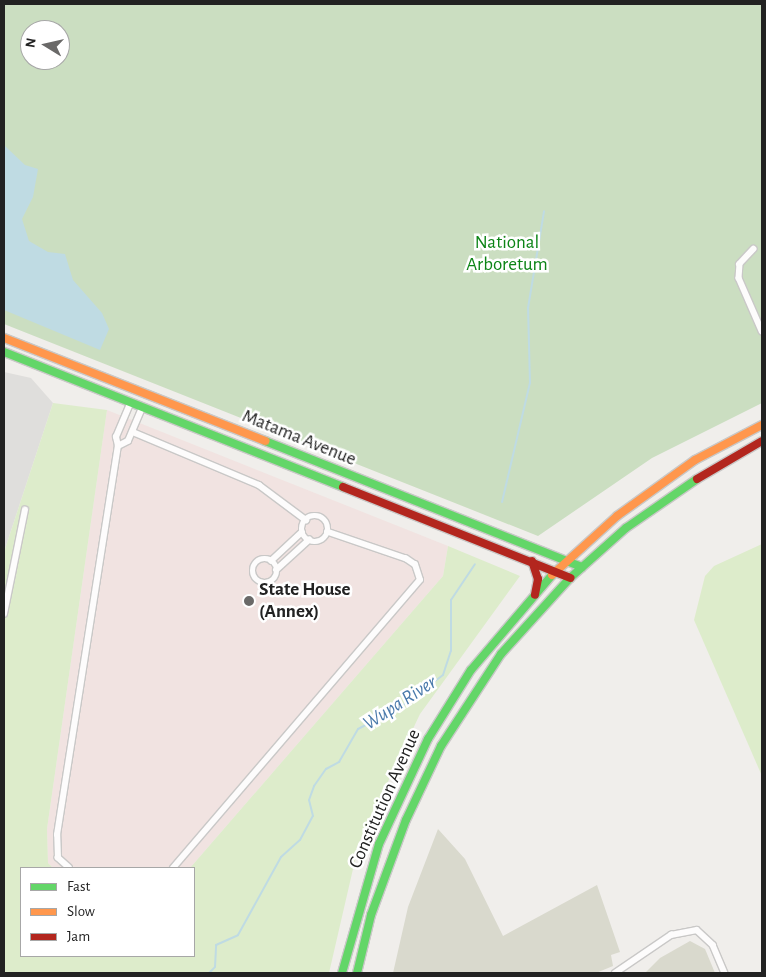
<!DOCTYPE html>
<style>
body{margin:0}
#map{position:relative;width:766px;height:977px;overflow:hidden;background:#f0eeeb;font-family:"Alegreya Sans",sans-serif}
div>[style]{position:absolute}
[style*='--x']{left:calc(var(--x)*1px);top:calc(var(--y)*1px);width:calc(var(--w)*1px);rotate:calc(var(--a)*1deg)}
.residential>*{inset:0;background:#dfdedc}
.commercial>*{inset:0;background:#f1e3e1}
.construction>*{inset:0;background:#d9d9cd}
.grass>*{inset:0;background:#ddeccb}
.forest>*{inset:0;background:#cbdec1}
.water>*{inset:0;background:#bfdbe3}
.stream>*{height:2px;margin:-1px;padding:0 1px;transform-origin:1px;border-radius:1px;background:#bfdbe3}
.roads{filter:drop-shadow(1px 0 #c9c8c7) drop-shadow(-1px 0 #c9c8c7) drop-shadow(0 1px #c9c8c7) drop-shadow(0 -1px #c9c8c7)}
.street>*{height:5.5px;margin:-2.75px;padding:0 2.75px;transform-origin:2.75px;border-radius:2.75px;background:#fdfcfc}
.street>.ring{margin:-2.75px;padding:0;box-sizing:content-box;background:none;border:5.5px solid #fdfcfc;border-radius:50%}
.fast>*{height:8px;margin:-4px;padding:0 4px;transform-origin:4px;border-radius:4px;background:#63d668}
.slow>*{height:8px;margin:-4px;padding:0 4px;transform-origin:4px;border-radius:4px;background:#ff974d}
.jam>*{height:8px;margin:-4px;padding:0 4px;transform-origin:4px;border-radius:4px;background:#b3261e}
.dots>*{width:14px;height:14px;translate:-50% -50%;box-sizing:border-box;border:2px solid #fff;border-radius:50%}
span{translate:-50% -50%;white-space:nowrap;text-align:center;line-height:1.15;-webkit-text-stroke:5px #fff;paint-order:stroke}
.park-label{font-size:19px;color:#0c8416}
.street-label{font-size:19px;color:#222}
.poi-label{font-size:19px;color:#222;font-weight:700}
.left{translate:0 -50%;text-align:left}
.water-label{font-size:20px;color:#4a7aab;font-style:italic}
.frame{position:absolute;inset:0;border:5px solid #222;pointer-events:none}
.legend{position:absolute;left:20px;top:867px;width:175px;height:90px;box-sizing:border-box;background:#fff;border:1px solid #a7a7a7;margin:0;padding:6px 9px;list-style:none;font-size:15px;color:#222}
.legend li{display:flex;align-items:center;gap:10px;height:25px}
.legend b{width:25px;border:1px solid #a7a7a7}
.north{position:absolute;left:20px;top:20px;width:50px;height:50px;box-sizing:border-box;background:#fff;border:1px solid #a7a7a7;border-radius:50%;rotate:279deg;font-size:14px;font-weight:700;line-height:20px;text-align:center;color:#222}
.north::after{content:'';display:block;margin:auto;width:18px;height:22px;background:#6a6968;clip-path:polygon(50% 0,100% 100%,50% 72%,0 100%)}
</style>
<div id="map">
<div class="residential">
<div style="clip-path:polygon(4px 372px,31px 378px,53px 403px,4px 552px)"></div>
</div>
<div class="commercial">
<div style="clip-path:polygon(107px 410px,448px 546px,443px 576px,190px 868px,53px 868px,48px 863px,47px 829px)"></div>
</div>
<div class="construction">
<div style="clip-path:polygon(438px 829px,465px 859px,503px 936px,597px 885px,620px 952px,611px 955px,613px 966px,596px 973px,393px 973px,408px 907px)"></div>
<div style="clip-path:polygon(690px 941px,705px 949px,715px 973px,645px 973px,660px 958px)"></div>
</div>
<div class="grass">
<div style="clip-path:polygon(53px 403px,107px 410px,47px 829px,48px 863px,53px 868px,21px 868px,21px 956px,194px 956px,194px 868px,190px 868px,443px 576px,448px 546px,520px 576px,420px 714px,359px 843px,329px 973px,4px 973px,4px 552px)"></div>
<div style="clip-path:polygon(762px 544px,762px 776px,694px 620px,705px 576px,714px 566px)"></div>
</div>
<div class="forest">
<div style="clip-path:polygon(evenodd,4px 4px,762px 4px,762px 403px,652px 458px,538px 536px,4px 324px,4px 4px,30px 30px,60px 30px,60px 60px,30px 60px,30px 30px)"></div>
</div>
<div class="water">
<div style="clip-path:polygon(5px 146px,25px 165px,38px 169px,33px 197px,22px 219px,29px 241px,48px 252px,65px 254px,73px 280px,102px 313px,109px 329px,100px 350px,4px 310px)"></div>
</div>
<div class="stream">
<div style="--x:502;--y:502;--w:122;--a:-76.8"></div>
<div style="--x:530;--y:383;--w:75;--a:-91.5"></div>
<div style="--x:528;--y:308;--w:98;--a:-80.6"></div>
<div style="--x:209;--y:973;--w:8;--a:-45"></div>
<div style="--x:215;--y:967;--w:22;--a:-87"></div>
<div style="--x:216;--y:945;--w:24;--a:-24"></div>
<div style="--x:238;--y:935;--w:89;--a:-61.1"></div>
<div style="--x:281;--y:857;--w:25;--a:-42"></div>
<div style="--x:300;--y:840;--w:27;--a:-62"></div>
<div style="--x:313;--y:816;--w:16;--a:-104"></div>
<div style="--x:309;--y:800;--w:15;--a:-70"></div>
<div style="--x:314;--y:786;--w:21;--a:-55"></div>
<div style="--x:326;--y:769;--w:15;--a:-28"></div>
<div style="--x:339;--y:762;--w:38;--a:-60"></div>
<div style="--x:358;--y:729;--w:50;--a:-27.6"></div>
<div style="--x:402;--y:706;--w:51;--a:-37.1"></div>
<div style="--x:443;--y:675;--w:25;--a:-72"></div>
<div style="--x:451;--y:651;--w:51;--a:-90"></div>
<div style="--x:451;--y:600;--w:43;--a:-56.3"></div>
</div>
<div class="roads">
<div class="street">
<div style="--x:754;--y:249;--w:21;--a:133"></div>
<div style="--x:740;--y:264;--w:14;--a:94"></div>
<div style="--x:739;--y:278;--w:58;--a:66.5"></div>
<div style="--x:133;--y:432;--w:137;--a:22.8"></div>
<div style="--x:259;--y:485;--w:59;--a:36.7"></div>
<div style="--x:118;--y:446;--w:11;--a:-27"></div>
<div style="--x:128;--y:441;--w:33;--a:-67"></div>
<div class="ring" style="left:302px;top:516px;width:20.5px;height:20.5px"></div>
<div class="ring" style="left:253px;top:559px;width:18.5px;height:18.5px"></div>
<div style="--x:271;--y:561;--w:42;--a:-43.1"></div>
<div style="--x:276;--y:570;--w:45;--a:-42.3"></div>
<div style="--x:4;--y:614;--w:106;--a:-78.6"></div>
<div style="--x:69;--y:868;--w:15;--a:-138"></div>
<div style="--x:58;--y:858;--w:23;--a:-92"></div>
<div style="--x:57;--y:835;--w:394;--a:-81.1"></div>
<div style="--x:118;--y:446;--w:9;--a:-103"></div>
<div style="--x:116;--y:437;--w:34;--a:-67"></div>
<div style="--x:173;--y:868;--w:379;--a:-49.4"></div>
<div style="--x:420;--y:580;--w:16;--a:-108"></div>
<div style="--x:415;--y:565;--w:11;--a:-146"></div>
<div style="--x:406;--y:559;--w:83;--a:-161.1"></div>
<div style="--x:615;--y:973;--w:68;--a:-34.2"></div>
<div style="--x:671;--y:935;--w:26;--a:-11"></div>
<div style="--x:697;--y:930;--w:22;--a:43"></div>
<div style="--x:713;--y:945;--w:30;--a:67"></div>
</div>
<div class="fast">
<div style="--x:4;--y:352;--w:365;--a:21.7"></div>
<div style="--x:265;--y:441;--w:341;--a:21.7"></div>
<div style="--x:342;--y:973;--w:134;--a:-74"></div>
<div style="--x:379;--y:844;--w:116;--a:-65"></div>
<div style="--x:428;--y:739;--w:81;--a:-58.1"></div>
<div style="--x:471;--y:670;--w:125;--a:-49.5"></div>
<div style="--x:357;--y:973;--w:60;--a:-76.4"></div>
<div style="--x:371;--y:915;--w:101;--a:-69.8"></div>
<div style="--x:406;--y:820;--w:82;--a:-64.7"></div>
<div style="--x:441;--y:746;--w:110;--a:-56.9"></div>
<div style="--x:501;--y:654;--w:103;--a:-47.8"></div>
<div style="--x:570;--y:578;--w:75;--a:-41.8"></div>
<div style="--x:626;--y:528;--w:86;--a:-34.6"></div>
</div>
<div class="slow">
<div style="--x:4;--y:338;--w:281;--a:21.5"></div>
<div style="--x:552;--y:575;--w:88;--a:-42.2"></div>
<div style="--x:617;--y:516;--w:96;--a:-35.7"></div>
<div style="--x:695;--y:460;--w:76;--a:-27.6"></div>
</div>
<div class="jam">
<div style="--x:697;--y:479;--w:75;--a:-30.3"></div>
<div style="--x:343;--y:487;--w:245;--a:21.8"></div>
<div style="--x:532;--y:561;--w:19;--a:72"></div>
<div style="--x:538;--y:579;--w:16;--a:101"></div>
</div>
</div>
<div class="dots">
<div style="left:249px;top:601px;background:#6a6968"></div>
</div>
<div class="park-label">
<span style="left:507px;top:254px">National<br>Arboretum</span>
</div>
<div class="street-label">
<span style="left:299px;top:438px;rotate:22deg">Matama Avenue</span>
<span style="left:385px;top:799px;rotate:-66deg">Constitution Avenue</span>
</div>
<div class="poi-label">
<span class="left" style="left:259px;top:601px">State House<br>(Annex)</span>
</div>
<div class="water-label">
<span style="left:400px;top:703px;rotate:-33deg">Wupa River</span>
</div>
<div class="frame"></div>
<ul class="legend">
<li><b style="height:6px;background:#63d668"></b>Fast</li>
<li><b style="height:6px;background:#ff974d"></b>Slow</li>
<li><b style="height:6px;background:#b3261e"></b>Jam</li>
</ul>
<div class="north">N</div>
</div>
